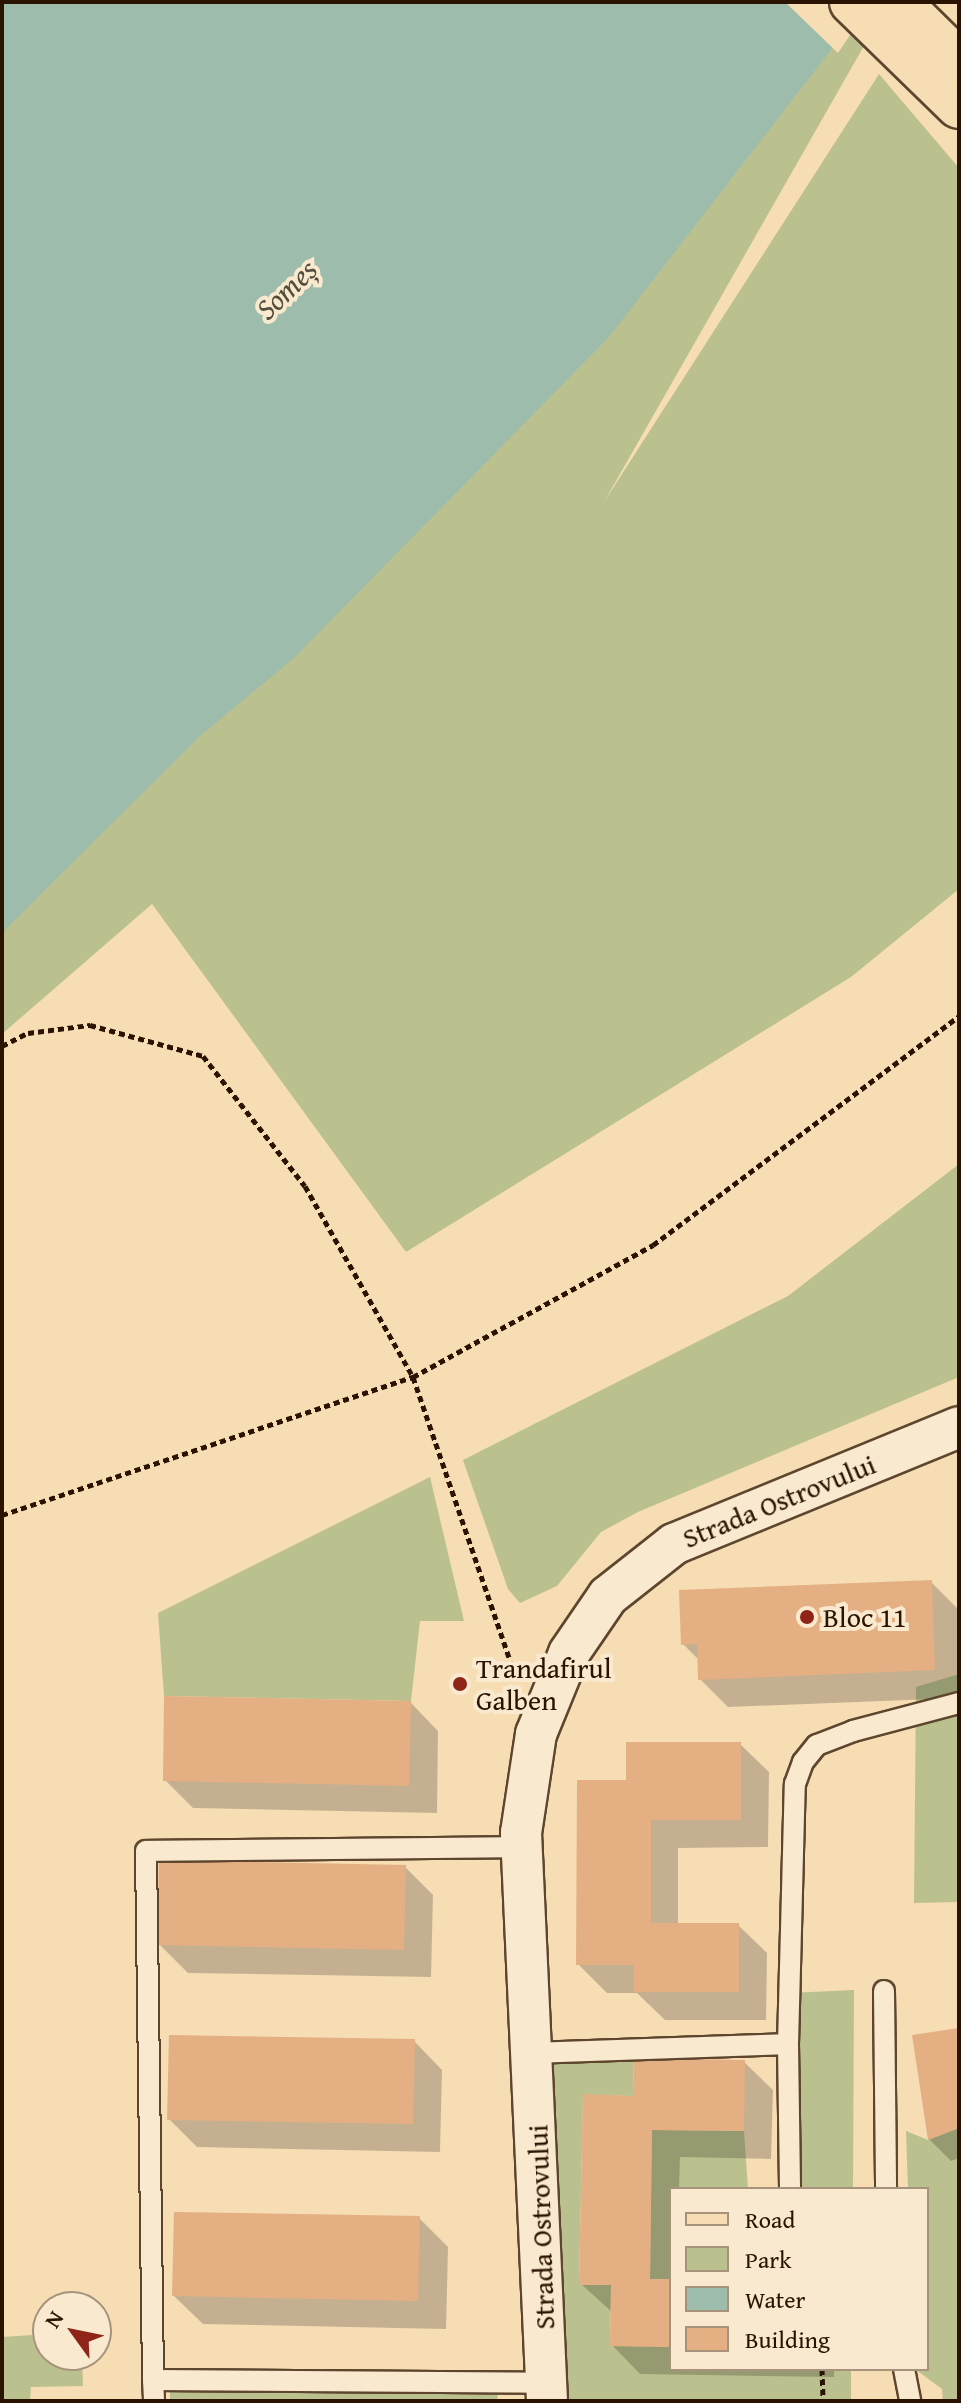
<!DOCTYPE html>
<meta charset="utf-8">
<style>
body{margin:0}
#map{position:relative;width:961px;height:2403px;overflow:hidden;background:#f6ddb4;font-family:"Gentium Book Plus",serif}
div>[style]{position:absolute}
[style*='--x']{left:calc(var(--x)*1px);top:calc(var(--y)*1px);width:calc(var(--w)*1px);rotate:calc(var(--a)*1deg)}
.green>*{inset:0;background:#bbc18e}
.water>*{inset:0;background:#9dbcac}
.pier>*{inset:0;background:#f6ddb4}
.shadow>*{inset:0;background:#0003}
.building>*{inset:0;background:#e4af83}
.path>*{height:5px;margin-top:-2.5px;transform-origin:0;background:repeating-linear-gradient(90deg,#2b1302 0 6px,transparent 0 10px)}
.roads{filter:drop-shadow(2px 0 #5e462e) drop-shadow(-2px 0 #5e462e) drop-shadow(0 2px #5e462e) drop-shadow(0 -2px #5e462e)}
.lane>*{height:20px;margin:-10px;padding:0 10px;transform-origin:10px;border-radius:10px;background:#f9e9ce}
.street>*{height:40px;margin:-20px;padding:0 20px;transform-origin:20px;border-radius:20px;background:#f9e9ce}
.primary>*{height:44px;margin:-22px;padding:0 22px;transform-origin:22px;border-radius:22px;background:#f6ddb4}
.dots>*{width:22px;height:22px;translate:-50% -50%;box-sizing:border-box;border:4px solid #f9e9ce;border-radius:50%}
span{translate:-50% -50%;white-space:nowrap;text-align:center;line-height:1.15;-webkit-text-stroke:8px #f9e9ce;paint-order:stroke}
.street-label{font-size:28px;color:#2b1302}
.poi-label{font-size:28px;color:#2b1302}
.left{translate:0 -50%;text-align:left}
.water-label{font-size:30px;color:#534e3e;font-style:italic}
.frame{position:absolute;inset:0;border:4px solid #2b1302;pointer-events:none}
.legend{position:absolute;left:669px;top:2187px;width:260px;height:184px;box-sizing:border-box;background:#f9e9ce;border:2px solid #a7937c;margin:0;padding:10px 14px;list-style:none;font-size:24px;color:#2b1302}
.legend li{display:flex;align-items:center;gap:16px;height:40px}
.legend b{width:40px;border:2px solid #a7937c}
.north{position:absolute;left:32px;top:2291px;width:80px;height:80px;box-sizing:border-box;background:#f9e9ce;border:2px solid #a7937c;border-radius:50%;rotate:303deg;font-size:22px;font-weight:700;line-height:32px;text-align:center;color:#2b1302}
.north::after{content:'';display:block;margin:auto;width:28px;height:36px;background:#8f2418;clip-path:polygon(50% 0,100% 100%,50% 72%,0 100%)}
</style>
<div id="map">
<div class="green">
<div style="clip-path:polygon(2px 2px,889px 2px,604px 502px,879px 74px,959px 168px,959px 889px,851px 977px,406px 1252px,152px 904px,2px 1034px)"></div>
<div style="clip-path:polygon(959px 1164px,959px 1377px,638px 1512px,601px 1532px,557px 1586px,520px 1603px,508px 1589px,463px 1460px,788px 1296px)"></div>
<div style="clip-path:polygon(430px 1477px,464px 1621px,420px 1621px,411px 1701px,164px 1696px,158px 1613px)"></div>
<div style="clip-path:polygon(959px 1674px,959px 1902px,914px 1903px,916px 1687px)"></div>
<div style="clip-path:polygon(854px 1990px,853px 2189px,790px 2189px,789px 1993px)"></div>
<div style="clip-path:polygon(534px 2053px,634px 2058px,633px 2096px,583px 2095px,579px 2284px,611px 2285px,610px 2346px,671px 2347px,671px 2369px,851px 2369px,851px 2401px,547px 2401px)"></div>
<div style="clip-path:polygon(959px 2128px,959px 2401px,943px 2401px,942px 2389px,915px 2369px,927px 2369px,927px 2189px,908px 2189px,906px 2131px,928px 2140px)"></div>
<div style="clip-path:polygon(652px 2130px,744px 2131px,748px 2189px,671px 2189px,671px 2279px,650px 2279px)"></div>
<div style="clip-path:polygon(48px 2334px,48px 2355px,82px 2355px,83px 2386px,31px 2387px,30px 2401px,2px 2401px,2px 2337px)"></div>
<div style="clip-path:polygon(170px 2392px,498px 2393px,497px 2401px,170px 2401px)"></div>
</div>
<div class="water">
<div style="clip-path:polygon(2px 2px,868px 2px,609px 337px,294px 658px,200px 736px,2px 933px)"></div>
</div>
<div class="pier">
<div style="clip-path:polygon(785px 2px,872px 2px,838px 53px)"></div>
</div>
<div class="shadow">
<div style="clip-path:polygon(931px 1582px,959px 1610px,959px 1698px,728px 1707px,700px 1679px,699px 1660px,683px 1644px)"></div>
<div style="clip-path:polygon(410px 1702px,438px 1731px,437px 1813px,193px 1808px,165px 1780px)"></div>
<div style="clip-path:polygon(740px 1744px,769px 1772px,768px 1847px,678px 1848px,678px 1925px,738px 1925px,767px 1953px,766px 2020px,665px 2020px,637px 1993px,607px 1993px,578px 1964px,628px 1782px)"></div>
<div style="clip-path:polygon(405px 1867px,433px 1895px,431px 1977px,188px 1973px,159px 1944px)"></div>
<div style="clip-path:polygon(959px 2030px,959px 2158px,951px 2161px,929px 2139px,915px 2037px)"></div>
<div style="clip-path:polygon(414px 2041px,442px 2070px,440px 2152px,197px 2147px,169px 2119px)"></div>
<div style="clip-path:polygon(744px 2062px,773px 2090px,771px 2159px,680px 2157px,679px 2189px,671px 2189px,671px 2369px,834px 2369px,834px 2377px,640px 2374px,612px 2345px,612px 2312px,581px 2284px,635px 2098px)"></div>
<div style="clip-path:polygon(419px 2218px,448px 2247px,446px 2329px,203px 2324px,174px 2296px)"></div>
</div>
<div class="building">
<div style="clip-path:polygon(932px 1580px,935px 1670px,698px 1680px,697px 1644px,681px 1645px,679px 1590px)"></div>
<div style="clip-path:polygon(164px 1696px,411px 1701px,409px 1786px,163px 1781px)"></div>
<div style="clip-path:polygon(626px 1742px,741px 1742px,741px 1820px,651px 1820px,651px 1923px,739px 1923px,739px 1992px,634px 1992px,634px 1965px,576px 1965px,577px 1780px,626px 1780px)"></div>
<div style="clip-path:polygon(159px 1860px,406px 1865px,404px 1950px,157px 1945px)"></div>
<div style="clip-path:polygon(959px 2028px,959px 2128px,928px 2140px,912px 2035px)"></div>
<div style="clip-path:polygon(169px 2035px,415px 2039px,413px 2124px,167px 2120px)"></div>
<div style="clip-path:polygon(634px 2058px,745px 2060px,744px 2131px,652px 2130px,650px 2279px,671px 2279px,671px 2347px,610px 2346px,611px 2285px,579px 2285px,583px 2094px,633px 2096px)"></div>
<div style="clip-path:polygon(174px 2212px,420px 2216px,418px 2301px,172px 2296px)"></div>
</div>
<div class="path">
<div style="--x:2;--y:1046;--w:29;--a:-27"></div>
<div style="--x:28;--y:1033;--w:63;--a:-7.4"></div>
<div style="--x:90;--y:1025;--w:117;--a:15.3"></div>
<div style="--x:203;--y:1056;--w:165;--a:51.9"></div>
<div style="--x:305;--y:1186;--w:219;--a:60.5"></div>
<div style="--x:413;--y:1377;--w:320;--a:71.1"></div>
<div style="--x:2;--y:1515;--w:434;--a:-18.6"></div>
<div style="--x:413;--y:1377;--w:274;--a:-28.8"></div>
<div style="--x:653;--y:1245;--w:382;--a:-36.8"></div>
<div style="--x:822;--y:2369;--w:32;--a:88"></div>
</div>
<div class="roads">
<div class="lane">
<div style="--x:522;--y:1847;--w:376;--a:179.4"></div>
<div style="--x:146;--y:1851;--w:529;--a:89.24"></div>
<div style="--x:153;--y:2380;--w:394;--a:0.4"></div>
<div style="--x:884;--y:1991;--w:198;--a:89.4"></div>
<div style="--x:788;--y:2044;--w:145;--a:89.2"></div>
<div style="--x:534;--y:2053;--w:254;--a:-2"></div>
<div style="--x:788;--y:2044;--w:260;--a:-88.5"></div>
<div style="--x:795;--y:1784;--w:23;--a:-70"></div>
<div style="--x:803;--y:1762;--w:22;--a:-51"></div>
<div style="--x:817;--y:1745;--w:39;--a:-21"></div>
<div style="--x:853;--y:1731;--w:110;--a:-14.8"></div>
<div style="--x:904;--y:2369;--w:33;--a:79"></div>
<div style="--x:153;--y:2380;--w:21;--a:87"></div>
</div>
<div class="street">
<div style="--x:547;--y:2401;--w:569;--a:-92.62"></div>
<div style="--x:521;--y:1833;--w:100;--a:-81.4"></div>
<div style="--x:536;--y:1734;--w:87;--a:-67.8"></div>
<div style="--x:569;--y:1653;--w:69;--a:-55.6"></div>
<div style="--x:608;--y:1596;--w:84;--a:-38.2"></div>
<div style="--x:674;--y:1544;--w:308;--a:-22.3"></div>
</div>
<div class="primary">
<div style="--x:852;--y:2;--w:149;--a:44.2"></div>
<div style="--x:898;--y:2;--w:86;--a:44.5"></div>
</div>
</div>
<div class="dots">
<div style="left:807px;top:1617px;background:#8f2418"></div>
<div style="left:460px;top:1684px;background:#8f2418"></div>
</div>
<div class="street-label">
<span style="left:779px;top:1501px;rotate:-22deg">Strada Ostrovului</span>
<span style="left:541px;top:2227px;rotate:-92deg">Strada Ostrovului</span>
</div>
<div class="poi-label">
<span class="left" style="left:823px;top:1617px">Bloc 11</span>
<span class="left" style="left:476px;top:1684px">Trandafirul<br>Galben</span>
</div>
<div class="water-label">
<span style="left:286px;top:289px;rotate:-44deg">Someș</span>
</div>
<div class="frame"></div>
<ul class="legend">
<li><b style="height:10px;background:#f6ddb4"></b>Road</li>
<li><b style="height:22px;background:#bbc18e"></b>Park</li>
<li><b style="height:22px;background:#9dbcac"></b>Water</li>
<li><b style="height:22px;background:#e4af83"></b>Building</li>
</ul>
<div class="north">N</div>
</div>
